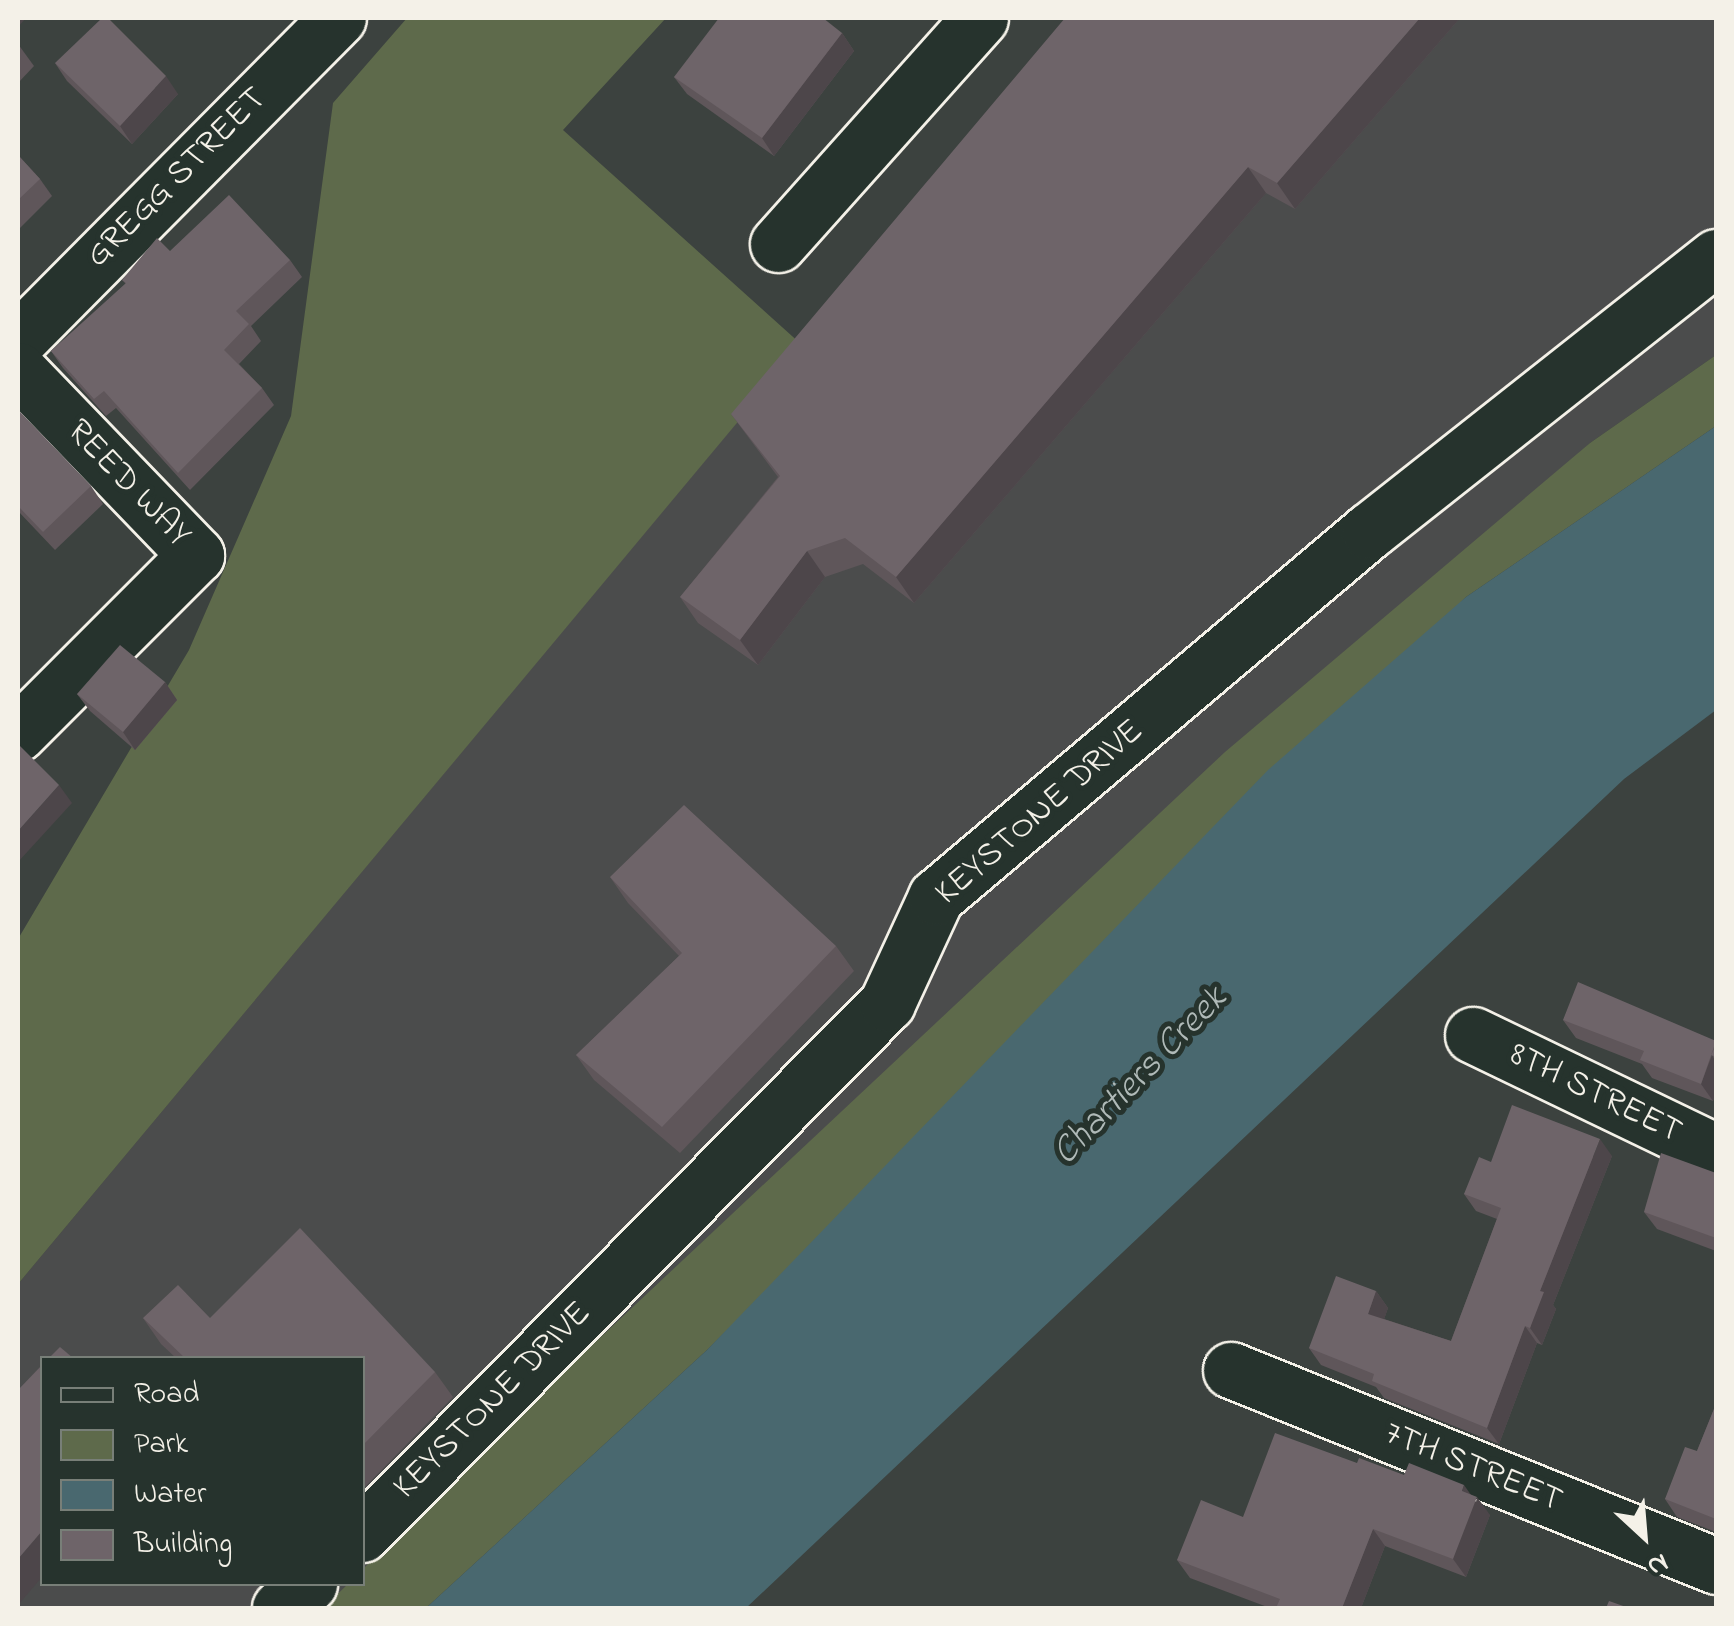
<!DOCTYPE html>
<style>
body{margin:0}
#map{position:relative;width:1734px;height:1626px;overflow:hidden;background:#3c423f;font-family:"Indie Flower",sans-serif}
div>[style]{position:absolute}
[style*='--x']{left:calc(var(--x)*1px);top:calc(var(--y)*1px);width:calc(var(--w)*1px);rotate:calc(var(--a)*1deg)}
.built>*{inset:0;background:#4b4c4c}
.green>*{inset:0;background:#5e6a4b}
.water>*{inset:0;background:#49686f}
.roads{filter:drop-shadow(2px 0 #f4f1e8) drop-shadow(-2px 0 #f4f1e8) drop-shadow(0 2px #f4f1e8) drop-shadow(0 -2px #f4f1e8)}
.minor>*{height:55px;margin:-27.5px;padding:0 27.5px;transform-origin:27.5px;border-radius:27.5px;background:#26332d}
.wall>*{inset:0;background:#5f565a}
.shaded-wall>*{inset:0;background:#4d464a}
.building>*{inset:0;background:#6e6469}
span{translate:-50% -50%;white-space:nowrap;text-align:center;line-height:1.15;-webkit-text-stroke:10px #26332d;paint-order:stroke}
.street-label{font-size:35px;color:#f4f1e8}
.water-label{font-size:38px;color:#b0bab8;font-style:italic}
.frame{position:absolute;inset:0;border:20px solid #f4f1e8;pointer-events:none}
.legend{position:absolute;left:40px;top:1356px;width:325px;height:230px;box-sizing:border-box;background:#26332d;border:2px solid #787f78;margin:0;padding:12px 18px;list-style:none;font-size:30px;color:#f4f1e8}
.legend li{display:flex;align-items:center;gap:20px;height:50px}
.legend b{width:50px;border:2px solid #787f78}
.north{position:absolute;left:1594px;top:1486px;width:100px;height:100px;-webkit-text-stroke:8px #26332d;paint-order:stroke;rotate:154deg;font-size:28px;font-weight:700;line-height:40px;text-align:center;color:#f4f1e8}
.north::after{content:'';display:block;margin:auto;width:35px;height:45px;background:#f4f1e8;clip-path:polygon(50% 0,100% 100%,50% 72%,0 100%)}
</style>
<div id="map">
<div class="built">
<div style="clip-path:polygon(1074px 18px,1716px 18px,1716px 355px,1590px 443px,363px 1576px,362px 1358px,42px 1358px,42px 1584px,355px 1584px,329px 1608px,18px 1608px,18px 1284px)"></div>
</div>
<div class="green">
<div style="clip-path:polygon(407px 18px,666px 18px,563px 130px,802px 345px,18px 1284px,18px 939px,189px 650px,291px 416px,333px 103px)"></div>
<div style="clip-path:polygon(1716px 355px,1716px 426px,1466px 597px,707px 1350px,426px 1608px,323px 1608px,348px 1584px,362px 1584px,363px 1569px,492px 1439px,1225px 752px,1590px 443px)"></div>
</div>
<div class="water">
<div style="clip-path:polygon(1716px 426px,1716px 710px,1624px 779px,746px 1608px,426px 1608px,707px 1350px,1268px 770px,1466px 597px)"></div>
</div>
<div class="roads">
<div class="minor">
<div style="--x:778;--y:244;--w:303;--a:-48.2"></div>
<div style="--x:18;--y:340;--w:454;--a:-45.2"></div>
<div style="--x:18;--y:370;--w:257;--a:46.1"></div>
<div style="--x:196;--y:555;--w:252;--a:135"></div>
<div style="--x:1473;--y:1035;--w:270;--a:25.7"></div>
<div style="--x:1231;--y:1370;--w:523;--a:22"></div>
<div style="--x:362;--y:1534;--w:747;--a:-45.33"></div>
<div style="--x:887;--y:1003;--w:117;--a:-65.2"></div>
<div style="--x:936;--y:897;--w:567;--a:-40.21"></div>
<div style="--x:1369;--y:531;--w:442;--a:-38.3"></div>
<div style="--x:280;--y:1608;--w:38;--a:-40"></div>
</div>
</div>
<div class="wall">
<div style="clip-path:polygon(1460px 18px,1295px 209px,1266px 193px,914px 603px,863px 564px,825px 577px,758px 665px,698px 623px,680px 597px,778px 477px,731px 414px)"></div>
<div style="clip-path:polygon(842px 33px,854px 51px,774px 156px,687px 94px,674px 77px)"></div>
<div style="clip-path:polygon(18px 44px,34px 66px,18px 83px)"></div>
<div style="clip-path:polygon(55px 63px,178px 94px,132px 144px,67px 81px)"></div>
<div style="clip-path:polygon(18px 155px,40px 179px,52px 196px,18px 230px)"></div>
<div style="clip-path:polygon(170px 251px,290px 260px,302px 277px,251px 326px,261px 341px,239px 364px,262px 388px,274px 405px,190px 490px,116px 408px,106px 416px,63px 368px,51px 351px,126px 284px,122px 280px)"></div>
<div style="clip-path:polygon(18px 410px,91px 486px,103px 504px,55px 550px,18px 511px)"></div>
<div style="clip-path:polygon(165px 682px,177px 700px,135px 750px,90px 711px,77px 694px)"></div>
<div style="clip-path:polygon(610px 877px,836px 946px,854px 971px,680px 1153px,594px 1080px,576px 1055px,679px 956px,628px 903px)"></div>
<div style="clip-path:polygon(1563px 1020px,1716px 1041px,1716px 1092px,1713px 1101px,1652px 1078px,1642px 1064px,1576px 1038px)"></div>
<div style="clip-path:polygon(1612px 1156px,1553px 1305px,1556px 1309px,1542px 1345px,1537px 1343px,1499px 1444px,1384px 1398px,1376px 1387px,1321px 1365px,1309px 1348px,1376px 1291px,1388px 1308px,1384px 1319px,1451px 1341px,1497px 1219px,1476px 1211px,1464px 1194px,1491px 1162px)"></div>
<div style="clip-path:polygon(1716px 1173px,1716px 1251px,1657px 1229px,1644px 1212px)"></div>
<div style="clip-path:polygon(143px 1318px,210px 1318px,435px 1372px,453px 1397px,362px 1490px,362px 1358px,176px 1358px,161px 1344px)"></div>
<div style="clip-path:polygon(1716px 1404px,1716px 1532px,1677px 1517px,1665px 1499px,1697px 1451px)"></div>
<div style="clip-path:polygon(1357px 1463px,1404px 1475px,1490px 1515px,1466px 1577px,1385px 1546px,1361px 1608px,1270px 1608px,1190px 1578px,1177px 1560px,1243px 1517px)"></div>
</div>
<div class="shaded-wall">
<div style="clip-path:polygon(18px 18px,26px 18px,18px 27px)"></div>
<div style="clip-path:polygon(1420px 18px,1460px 18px,1295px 209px,1277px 183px)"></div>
<div style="clip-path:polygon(842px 33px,854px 51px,774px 156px,762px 138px)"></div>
<div style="clip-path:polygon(166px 76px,178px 94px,132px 144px,120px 126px)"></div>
<div style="clip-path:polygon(1248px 167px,1266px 193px,914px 603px,896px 577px)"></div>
<div style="clip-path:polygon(807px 551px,825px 577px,758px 665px,740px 640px)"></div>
<div style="clip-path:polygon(165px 682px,177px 700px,135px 750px,123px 732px)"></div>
<div style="clip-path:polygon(59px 785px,72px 803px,18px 862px,18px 831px)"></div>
<div style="clip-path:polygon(1712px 1055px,1716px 1062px,1716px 1092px,1713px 1101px,1701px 1084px)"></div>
<div style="clip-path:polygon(1600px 1139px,1612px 1156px,1553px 1305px,1556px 1309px,1542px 1345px,1530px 1328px,1540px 1291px)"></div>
<div style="clip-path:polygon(1376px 1291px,1388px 1308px,1380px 1331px,1368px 1314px)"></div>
<div style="clip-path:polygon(1525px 1326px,1537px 1343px,1499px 1444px,1487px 1428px)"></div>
<div style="clip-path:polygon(1464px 1485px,1476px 1502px,1477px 1497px,1490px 1515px,1466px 1577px,1453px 1559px,1462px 1491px)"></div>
<div style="clip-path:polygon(1373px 1529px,1385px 1546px,1361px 1608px,1342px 1608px)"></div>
<div style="clip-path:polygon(42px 1531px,42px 1577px,18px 1605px,18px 1559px)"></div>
</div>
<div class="building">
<div style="clip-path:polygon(102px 18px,108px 18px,166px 76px,120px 126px,55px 63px)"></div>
<div style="clip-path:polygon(719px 18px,823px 18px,842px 33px,762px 138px,674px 77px)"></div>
<div style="clip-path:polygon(1065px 18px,1420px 18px,1277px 183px,1248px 167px,896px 577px,845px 538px,807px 551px,740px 640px,680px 597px,780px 476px,731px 414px)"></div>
<div style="clip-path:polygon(18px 155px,40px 179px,18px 200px)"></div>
<div style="clip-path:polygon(229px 195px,290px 260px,236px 311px,249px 324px,224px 350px,262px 388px,178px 473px,104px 391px,94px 399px,51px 351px,126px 283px,122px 280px,157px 238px,170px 251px)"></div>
<div style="clip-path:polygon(18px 410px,91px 486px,43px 532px,18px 506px)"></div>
<div style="clip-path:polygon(120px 645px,165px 682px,123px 732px,77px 694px)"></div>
<div style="clip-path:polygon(18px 744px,59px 785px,18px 831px)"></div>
<div style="clip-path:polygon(684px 805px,836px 946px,662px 1127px,576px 1055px,682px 953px,610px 877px)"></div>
<div style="clip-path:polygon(1578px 982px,1716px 1041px,1701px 1084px,1640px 1060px,1644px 1051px,1563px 1020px)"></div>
<div style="clip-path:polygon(1716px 1045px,1716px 1057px,1711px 1055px)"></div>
<div style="clip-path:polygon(1512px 1105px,1600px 1139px,1540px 1291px,1544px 1292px,1530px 1328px,1525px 1326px,1487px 1428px,1372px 1381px,1374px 1374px,1309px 1348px,1336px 1276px,1376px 1291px,1368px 1314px,1451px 1341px,1501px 1208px,1464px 1194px,1479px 1157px,1491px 1162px)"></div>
<div style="clip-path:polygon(1661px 1153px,1716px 1173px,1716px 1238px,1644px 1212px)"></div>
<div style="clip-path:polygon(300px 1228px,435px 1372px,362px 1446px,362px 1358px,185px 1358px,143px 1318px,178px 1285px,210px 1318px)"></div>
<div style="clip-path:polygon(60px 1347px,73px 1358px,49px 1358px)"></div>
<div style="clip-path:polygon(42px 1365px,42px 1531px,18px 1559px,18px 1390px)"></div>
<div style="clip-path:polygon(1716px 1404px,1716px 1519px,1665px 1499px,1685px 1447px,1697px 1451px)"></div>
<div style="clip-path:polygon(1275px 1433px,1357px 1463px,1359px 1458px,1404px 1475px,1409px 1463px,1464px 1485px,1462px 1491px,1477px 1497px,1453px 1559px,1373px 1529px,1342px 1608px,1276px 1608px,1280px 1599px,1177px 1560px,1201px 1500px,1243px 1517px)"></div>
<div style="clip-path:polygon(1609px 1601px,1629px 1608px,1606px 1608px)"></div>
</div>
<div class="street-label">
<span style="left:177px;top:178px;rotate:-45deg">GREGG STREET</span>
<span style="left:128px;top:484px;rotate:46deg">REED WAY</span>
<span style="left:1040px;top:813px;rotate:-41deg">KEYSTONE DRIVE</span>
<span style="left:1595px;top:1094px;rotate:26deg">8TH STREET</span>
<span style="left:493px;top:1401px;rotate:-45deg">KEYSTONE DRIVE</span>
<span style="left:1473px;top:1468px;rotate:22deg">7TH STREET</span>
</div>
<div class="water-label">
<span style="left:1141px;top:1077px;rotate:-46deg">Chartiers Creek</span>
</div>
<div class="frame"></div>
<ul class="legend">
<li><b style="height:12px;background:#26332d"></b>Road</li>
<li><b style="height:28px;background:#5e6a4b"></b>Park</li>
<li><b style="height:28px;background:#49686f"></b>Water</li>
<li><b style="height:28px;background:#6e6469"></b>Building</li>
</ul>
<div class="north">N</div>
</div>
